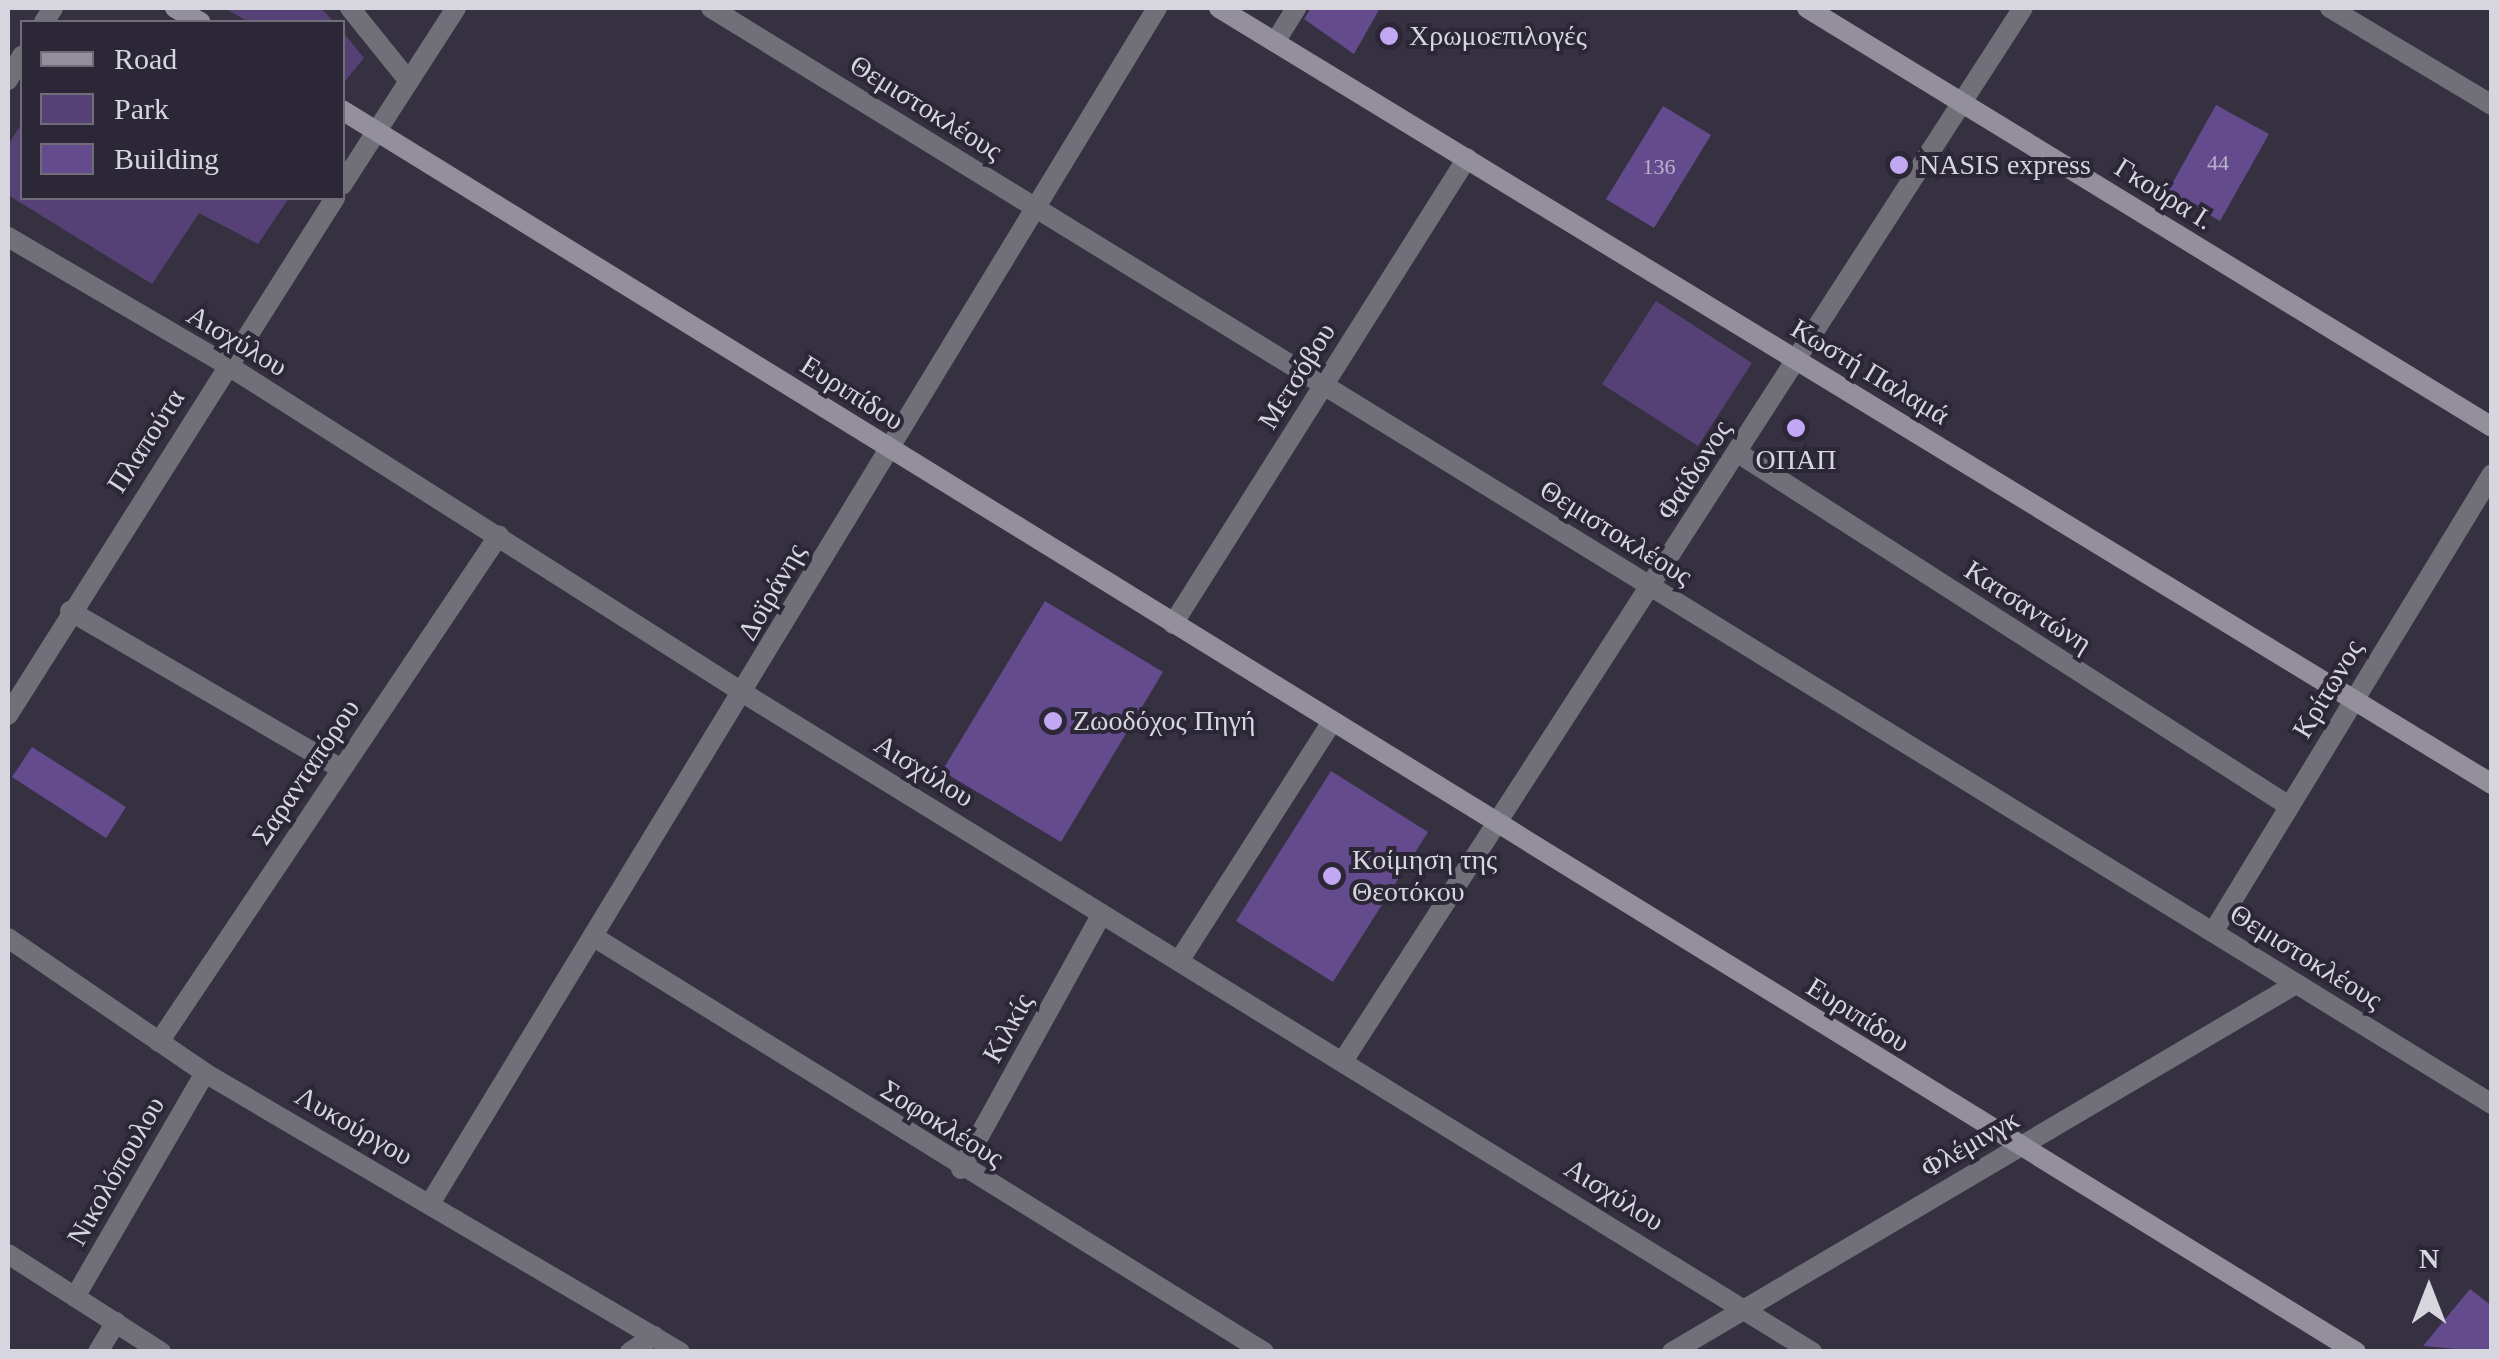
<!DOCTYPE html>
<meta charset="utf-8">
<style>
body{margin:0}
#map{position:relative;width:2499px;height:1359px;overflow:hidden;background:#363140;font-family:"Times New Roman",serif}
div>[style]{position:absolute}
[style*='--x']{left:calc(var(--x)*1px);top:calc(var(--y)*1px);width:calc(var(--w)*1px);rotate:calc(var(--a)*1deg)}
.green>*{inset:0;background:#554175}
.building>*{inset:0;background:#644b8e}
.street>*{height:20px;margin:-10px;padding:0 10px;transform-origin:10px;border-radius:10px;background:#716f77}
.secondary>*{height:20px;margin:-10px;padding:0 10px;transform-origin:10px;border-radius:10px;background:#938f9b}
.dots>*{width:28px;height:28px;translate:-50% -50%;box-sizing:border-box;border:5px solid #2c2736;border-radius:50%}
span{translate:-50% -50%;white-space:nowrap;text-align:center;line-height:1.15;-webkit-text-stroke:8px #2c2736;paint-order:stroke}
.number-label{font-size:22px;color:#bab2ca}
.number-label span{-webkit-text-stroke-width:0}
.poi-label{font-size:28px;color:#d7d5de}
.left{translate:0 -50%;text-align:left}
.street-label{font-size:28px;color:#d7d5de}
.frame{position:absolute;inset:0;border:10px solid #d7d5de;pointer-events:none}
.legend{position:absolute;left:20px;top:20px;width:325px;height:180px;box-sizing:border-box;background:#2c2736;border:2px solid #706d79;margin:0;padding:12px 18px;list-style:none;font-size:30px;color:#d7d5de}
.legend li{display:flex;align-items:center;gap:20px;height:50px}
.legend b{width:50px;border:2px solid #706d79}
.north{position:absolute;left:2379px;top:1239px;width:100px;height:100px;-webkit-text-stroke:8px #2c2736;paint-order:stroke;rotate:0deg;font-size:28px;font-weight:700;line-height:40px;text-align:center;color:#d7d5de}
.north::after{content:'';display:block;margin:auto;width:35px;height:45px;background:#d7d5de;clip-path:polygon(50% 0,100% 100%,50% 72%,0 100%)}
</style>
<div id="map">
<div class="green">
<div style="clip-path:polygon(224px 8px,321px 8px,334px 22px,249px 22px)"></div>
<div style="clip-path:polygon(343px 32px,364px 58px,345px 81px,343px 79px)"></div>
<div style="clip-path:polygon(22px 123px,22px 198px,289px 198px,258px 244px,199px 213px,152px 284px,8px 195px,8px 145px)"></div>
<div style="clip-path:polygon(1656px 301px,1752px 363px,1698px 446px,1602px 384px)"></div>
</div>
<div class="building">
<div style="clip-path:polygon(1311px 8px,1380px 8px,1354px 54px,1304px 19px)"></div>
<div style="clip-path:polygon(2216px 105px,2269px 134px,2220px 221px,2168px 191px)"></div>
<div style="clip-path:polygon(1663px 106px,1711px 135px,1654px 228px,1606px 199px)"></div>
<div style="clip-path:polygon(1045px 601px,1163px 672px,1061px 842px,942px 771px)"></div>
<div style="clip-path:polygon(32px 747px,126px 807px,106px 838px,12px 777px)"></div>
<div style="clip-path:polygon(1331px 771px,1428px 832px,1333px 982px,1236px 921px)"></div>
<div style="clip-path:polygon(2470px 1289px,2492px 1306px,2492px 1352px,2423px 1346px)"></div>
</div>
<div class="street">
<div style="--x:350;--y:8;--w:94;--a:51.1"></div>
<div style="--x:711;--y:8;--w:2091;--a:31.61"></div>
<div style="--x:2330;--y:8;--w:189;--a:30.9"></div>
<div style="--x:44;--y:22;--w:17;--a:-57"></div>
<div style="--x:1275;--y:42;--w:40;--a:-58"></div>
<div style="--x:8;--y:80;--w:28;--a:-60"></div>
<div style="--x:342;--y:185;--w:211;--a:-57.2"></div>
<div style="--x:8;--y:237;--w:254;--a:30.3"></div>
<div style="--x:227;--y:365;--w:614;--a:32.42"></div>
<div style="--x:745;--y:694;--w:1254;--a:31.66"></div>
<div style="--x:1738;--y:453;--w:654;--a:32.65"></div>
<div style="--x:70;--y:611;--w:314;--a:30.2"></div>
<div style="--x:1173;--y:624;--w:551;--a:-57.75"></div>
<div style="--x:8;--y:715;--w:612;--a:-57.69"></div>
<div style="--x:2213;--y:932;--w:536;--a:-58.65"></div>
<div style="--x:594;--y:937;--w:788;--a:31.77"></div>
<div style="--x:8;--y:938;--w:239;--a:34.4"></div>
<div style="--x:205;--y:1073;--w:551;--a:30.43"></div>
<div style="--x:1179;--y:961;--w:284;--a:-57.4"></div>
<div style="--x:159;--y:1042;--w:610;--a:-56.15"></div>
<div style="--x:1343;--y:1061;--w:1253;--a:-57.15"></div>
<div style="--x:961;--y:1169;--w:291;--a:-61.1"></div>
<div style="--x:431;--y:1202;--w:1397;--a:-58.7"></div>
<div style="--x:8;--y:1254;--w:182;--a:32.6"></div>
<div style="--x:75;--y:1297;--w:259;--a:-59.9"></div>
<div style="--x:98;--y:1352;--w:35;--a:-59"></div>
<div style="--x:630;--y:1352;--w:29;--a:-34"></div>
<div style="--x:1672;--y:1352;--w:724;--a:-30.53"></div>
</div>
<div class="secondary">
<div style="--x:175;--y:8;--w:29;--a:29"></div>
<div style="--x:1219;--y:8;--w:1491;--a:31.37"></div>
<div style="--x:1807;--y:8;--w:803;--a:31.45"></div>
<div style="--x:342;--y:110;--w:2366;--a:31.66"></div>
</div>
<div class="dots">
<div style="left:1389px;top:36px;background:#c2a8f2"></div>
<div style="left:1899px;top:165px;background:#c2a8f2"></div>
<div style="left:1796px;top:428px;background:#c2a8f2"></div>
<div style="left:1053px;top:721px;background:#c2a8f2"></div>
<div style="left:1332px;top:876px;background:#c2a8f2"></div>
</div>
<div class="number-label">
<span style="left:2218px;top:163px">44</span>
<span style="left:1659px;top:167px">136</span>
</div>
<div class="poi-label">
<span class="left" style="left:1409px;top:36px">Χρωμοεπιλογές</span>
<span class="left" style="left:1919px;top:165px">NASIS express</span>
<span style="left:1796px;top:460px">ΟΠΑΠ</span>
<span class="left" style="left:1073px;top:721px">Ζωοδόχος Πηγή</span>
<span class="left" style="left:1352px;top:876px">Κοίμηση της<br>Θεοτόκου</span>
</div>
<div class="street-label">
<span style="left:926px;top:108px;rotate:32deg">Θεμιστοκλέους</span>
<span style="left:2164px;top:194px;rotate:32deg">Γκούρα Ι.</span>
<span style="left:237px;top:341px;rotate:31deg">Αισχύλου</span>
<span style="left:1870px;top:372px;rotate:31deg">Κωστή Παλαμά</span>
<span style="left:1297px;top:376px;rotate:-58deg">Μετσόβου</span>
<span style="left:852px;top:393px;rotate:32deg">Ευριπίδου</span>
<span style="left:146px;top:441px;rotate:-57deg">Πλαπούτα</span>
<span style="left:1694px;top:470px;rotate:-57deg">Φαίδωνος</span>
<span style="left:1616px;top:533px;rotate:32deg">Θεμιστοκλέους</span>
<span style="left:772px;top:592px;rotate:-60deg">Δοϊράνης</span>
<span style="left:2028px;top:607px;rotate:33deg">Κατσαντώνη</span>
<span style="left:2328px;top:689px;rotate:-59deg">Κρίτωνος</span>
<span style="left:924px;top:771px;rotate:32deg">Αισχύλου</span>
<span style="left:306px;top:772px;rotate:-56deg">Σαρανταπόρου</span>
<span style="left:2306px;top:957px;rotate:32deg">Θεμιστοκλέους</span>
<span style="left:1858px;top:1015px;rotate:32deg">Ευριπίδου</span>
<span style="left:1008px;top:1028px;rotate:-61deg">Κιλκίς</span>
<span style="left:942px;top:1124px;rotate:32deg">Σοφοκλέους</span>
<span style="left:354px;top:1126px;rotate:30deg">Λυκούργου</span>
<span style="left:1970px;top:1144px;rotate:-30deg">Φλέμινγκ</span>
<span style="left:116px;top:1171px;rotate:-60deg">Νικολόπουλου</span>
<span style="left:1614px;top:1195px;rotate:32deg">Αισχύλου</span>
</div>
<div class="frame"></div>
<ul class="legend">
<li><b style="height:12px;background:#938f9b"></b>Road</li>
<li><b style="height:28px;background:#554175"></b>Park</li>
<li><b style="height:28px;background:#644b8e"></b>Building</li>
</ul>
<div class="north">N</div>
</div>
